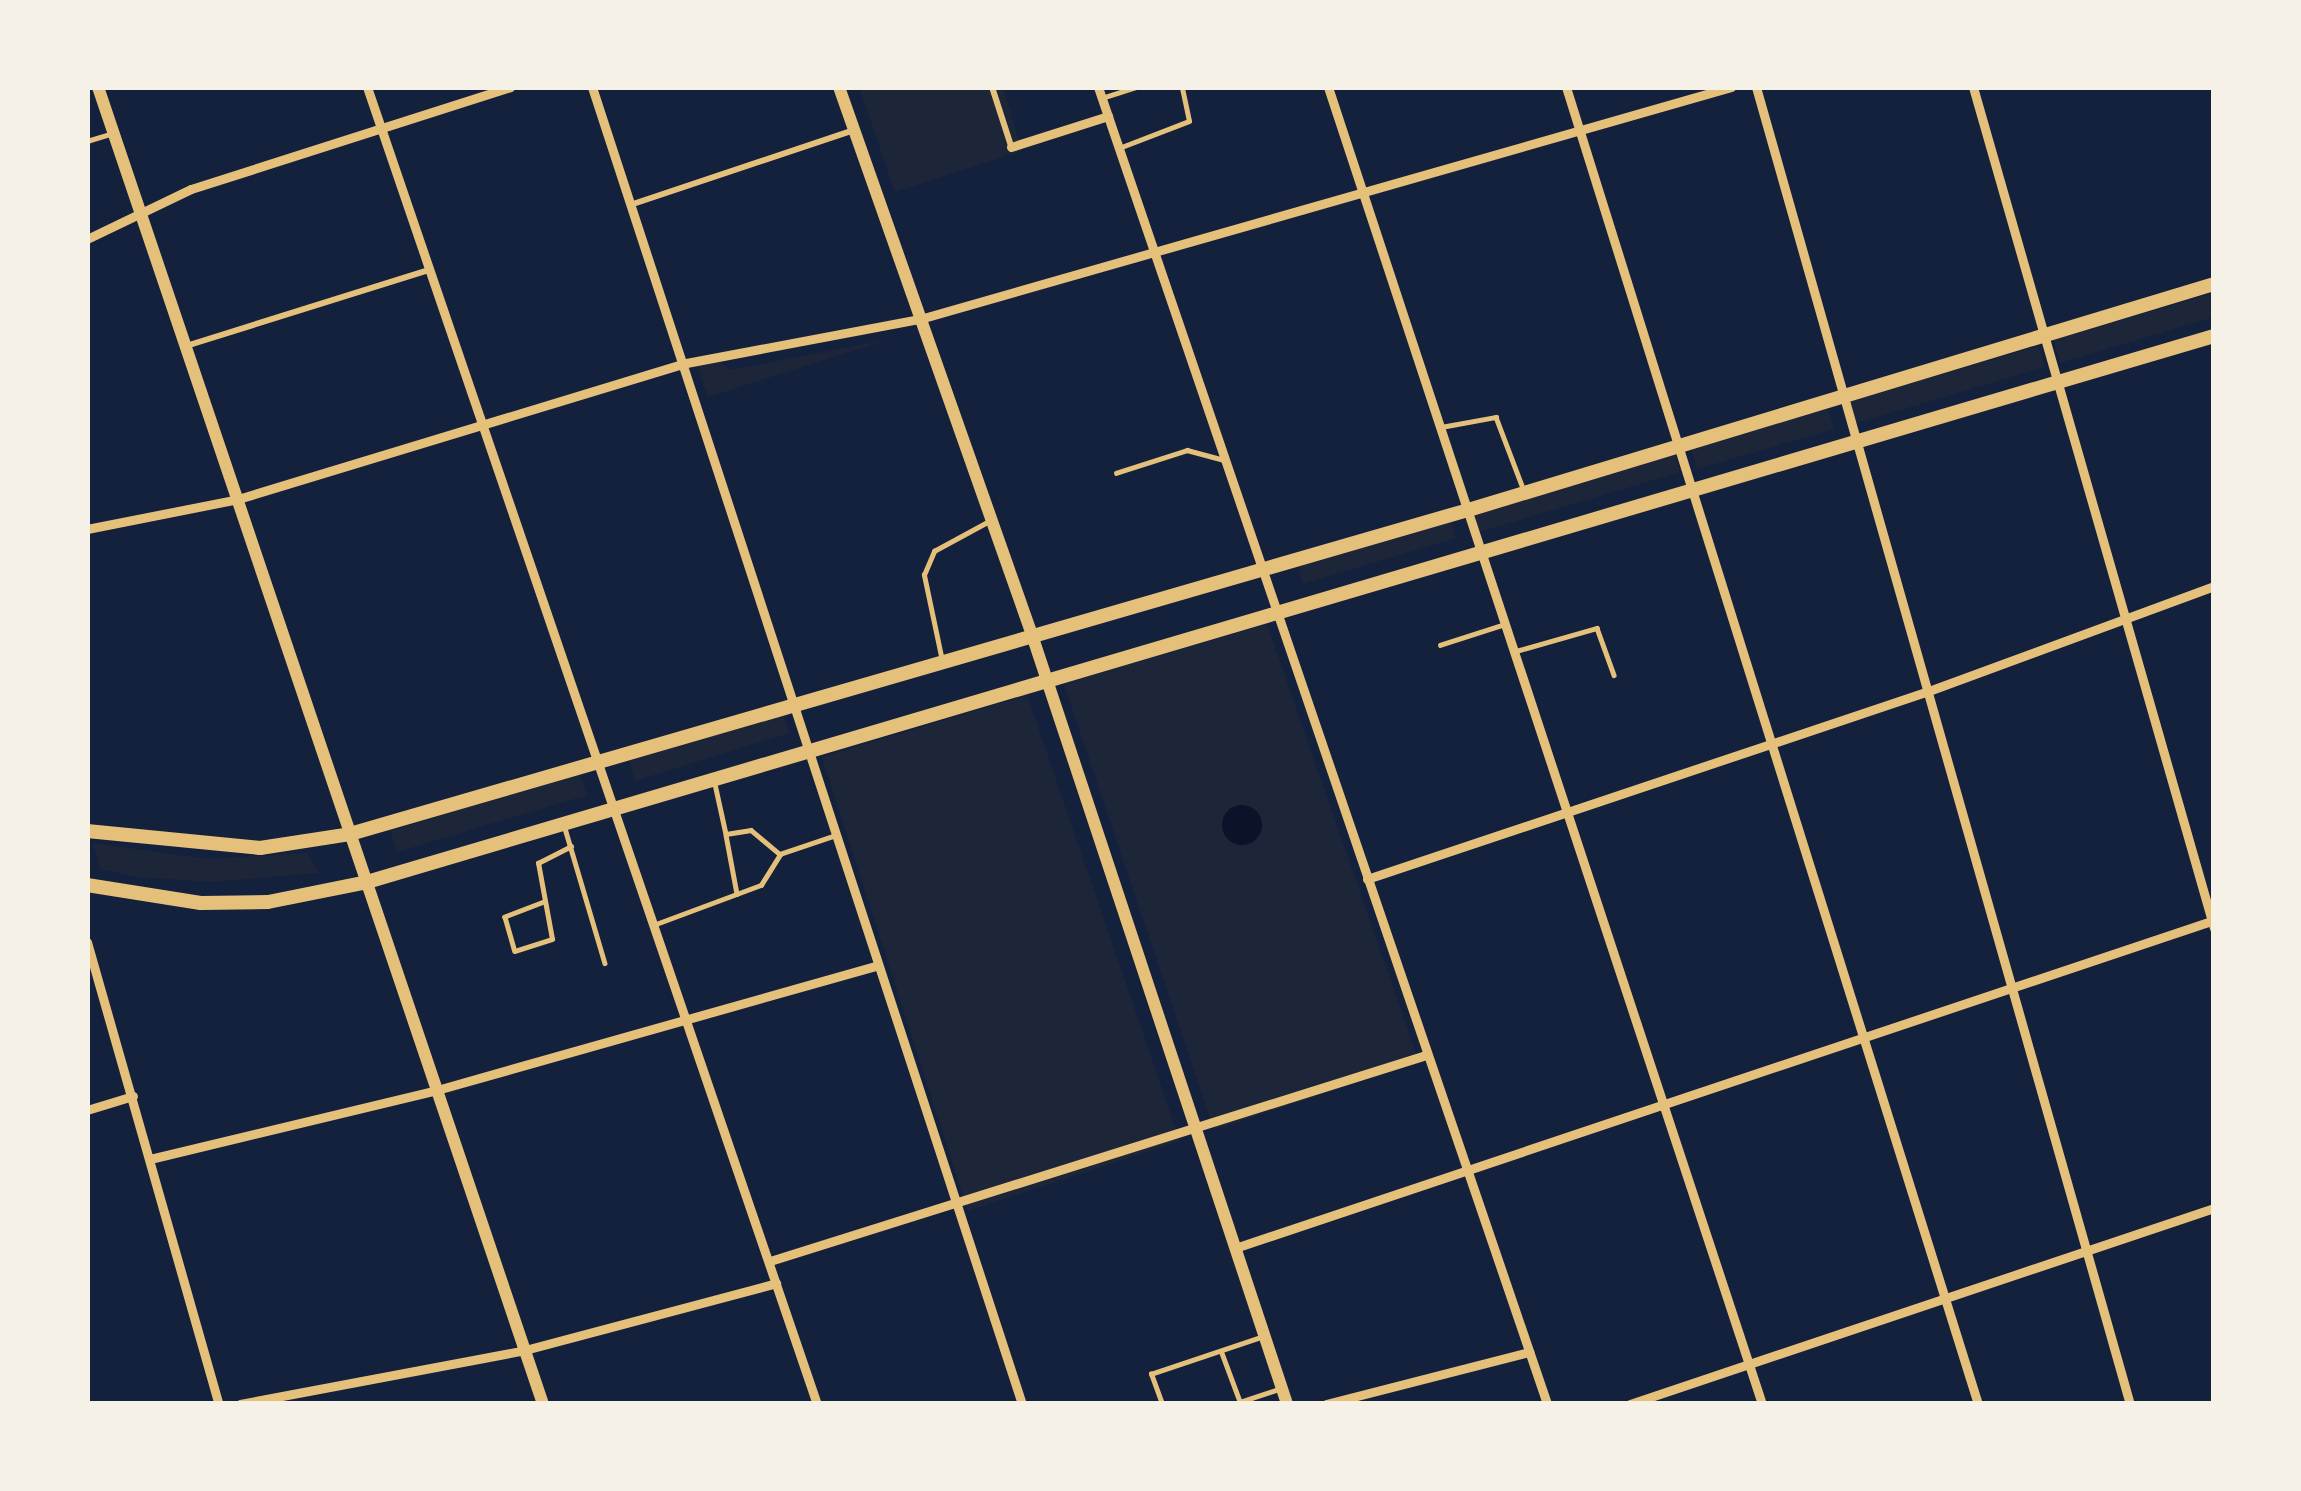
<!DOCTYPE html>
<style>
body{margin:0}
#map{position:relative;width:2301px;height:1491px;overflow:hidden;background:#14213d;font-family:Bitter,serif}
div>[style]{position:absolute}
[style*='--x']{left:calc(var(--x)*1px);top:calc(var(--y)*1px);width:calc(var(--w)*1px);rotate:calc(var(--a)*1deg)}
.green>*{inset:0;background:#1d2539}
.water>*{inset:0;background:#0b132b}
.round{border-radius:50%}
.service>*{height:4.5px;margin:-2.25px;padding:0 2.25px;transform-origin:2.25px;border-radius:2.25px;background:#e5c07b}
.pedestrian>*{height:6px;margin:-3px;padding:0 3px;transform-origin:3px;border-radius:3px;background:#e5c07b}
.minor>*{height:9px;margin:-4.5px;padding:0 4.5px;transform-origin:4.5px;border-radius:4.5px;background:#e5c07b}
.secondary>*{height:12px;margin:-6px;padding:0 6px;transform-origin:6px;border-radius:6px;background:#e5c07b}
.primary>*{height:14px;margin:-7px;padding:0 7px;transform-origin:7px;border-radius:7px;background:#e5c07b}
span{translate:-50% -50%;white-space:nowrap;text-align:center;line-height:1.15;-webkit-text-stroke:12px #f6f1e7;paint-order:stroke}
.frame{position:absolute;inset:0;border:90px solid #f6f1e7;pointer-events:none}
</style>
<div id="map">
<div class="green">
<div style="clip-path:polygon(859px 87px,1003px 87px,1022px 151px,895px 192px)"></div>
<div style="clip-path:polygon(2214px 293px,2214px 317px,2060px 363px,2054px 340px)"></div>
<div style="clip-path:polygon(890px 339px,708px 397px,697px 365px,719px 361px,731px 370px)"></div>
<div style="clip-path:polygon(2038px 346px,2045px 367px,1853px 424px,1846px 402px)"></div>
<div style="clip-path:polygon(1828px 408px,1834px 429px,1697px 469px,1691px 448px)"></div>
<div style="clip-path:polygon(1674px 452px,1680px 472px,1479px 532px,1473px 512px)"></div>
<div style="clip-path:polygon(1451px 519px,1456px 538px,1303px 584px,1297px 564px)"></div>
<div style="clip-path:polygon(1267px 624px,1419px 1062px,1214px 1130px,1064px 684px)"></div>
<div style="clip-path:polygon(1027px 695px,1180px 1141px,968px 1211px,822px 757px)"></div>
<div style="clip-path:polygon(783px 714px,789px 733px,635px 781px,629px 761px)"></div>
<div style="clip-path:polygon(580px 774px,587px 795px,397px 852px,390px 831px)"></div>
<div style="clip-path:polygon(93px 843px,207px 859px,308px 853px,319px 873px,210px 882px,138px 877px,100px 869px)"></div>
</div>
<div class="water">
<div class="round" style="left:1222px;top:805px;width:40px;height:40px"></div>
</div>
<div class="service">
<div style="--x:1102;--y:98;--w:35;--a:-18"></div>
<div style="--x:87;--y:141;--w:24;--a:-17"></div>
<div style="--x:1119;--y:148;--w:75;--a:-21.1"></div>
<div style="--x:1189;--y:121;--w:35;--a:-102"></div>
<div style="--x:1441;--y:427;--w:56;--a:-10.3"></div>
<div style="--x:1496;--y:417;--w:76;--a:69.2"></div>
<div style="--x:1116;--y:473;--w:75;--a:-17.9"></div>
<div style="--x:1187;--y:450;--w:39;--a:15"></div>
<div style="--x:1440;--y:645;--w:65;--a:-17.9"></div>
<div style="--x:1516;--y:651;--w:84;--a:-15.9"></div>
<div style="--x:1597;--y:628;--w:50;--a:70.1"></div>
<div style="--x:941;--y:656;--w:83;--a:-101.9"></div>
<div style="--x:924;--y:575;--w:26;--a:-67"></div>
<div style="--x:934;--y:551;--w:65;--a:-28.5"></div>
<div style="--x:715;--y:784;--w:51;--a:77.6"></div>
<div style="--x:726;--y:834;--w:25;--a:-9"></div>
<div style="--x:751;--y:830;--w:38;--a:40"></div>
<div style="--x:564;--y:825;--w:144;--a:73.5"></div>
<div style="--x:726;--y:835;--w:60;--a:79.4"></div>
<div style="--x:544;--y:902;--w:42;--a:159"></div>
<div style="--x:505;--y:917;--w:35;--a:74"></div>
<div style="--x:515;--y:951;--w:39;--a:-18"></div>
<div style="--x:552;--y:939;--w:77;--a:-100.4"></div>
<div style="--x:538;--y:863;--w:37;--a:-27"></div>
<div style="--x:656;--y:924;--w:112;--a:-20.4"></div>
<div style="--x:761;--y:885;--w:36;--a:-58"></div>
<div style="--x:780;--y:854;--w:59;--a:-18.7"></div>
<div style="--x:1222;--y:1353;--w:54;--a:69.6"></div>
<div style="--x:1162;--y:1404;--w:32;--a:-110"></div>
<div style="--x:1151;--y:1374;--w:119;--a:-18.6"></div>
<div style="--x:1234;--y:1404;--w:51;--a:-18.4"></div>
</div>
<div class="pedestrian">
<div style="--x:992;--y:87;--w:62;--a:72.1"></div>
<div style="--x:630;--y:205;--w:236;--a:-18.5"></div>
<div style="--x:186;--y:346;--w:254;--a:-17.4"></div>
</div>
<div class="minor">
<div style="--x:367;--y:87;--w:1392;--a:71.14"></div>
<div style="--x:592;--y:87;--w:1385;--a:71.92"></div>
<div style="--x:1098;--y:87;--w:1391;--a:71.17"></div>
<div style="--x:1328;--y:87;--w:1387;--a:71.76"></div>
<div style="--x:1566;--y:87;--w:1380;--a:72.63"></div>
<div style="--x:1756;--y:87;--w:1369;--a:74.15"></div>
<div style="--x:1973;--y:87;--w:875;--a:74.01"></div>
<div style="--x:1011;--y:147;--w:102;--a:-17.7"></div>
<div style="--x:87;--y:239;--w:115;--a:-25.7"></div>
<div style="--x:191;--y:189;--w:335;--a:-17.7"></div>
<div style="--x:87;--y:529;--w:154;--a:-11.2"></div>
<div style="--x:238;--y:499;--w:463;--a:-16.9"></div>
<div style="--x:681;--y:364;--w:243;--a:-10.7"></div>
<div style="--x:920;--y:319;--w:844;--a:-15.96"></div>
<div style="--x:1367;--y:879;--w:589;--a:-18.5"></div>
<div style="--x:1926;--y:692;--w:307;--a:-20.2"></div>
<div style="--x:87;--y:942;--w:480;--a:74.1"></div>
<div style="--x:87;--y:1110;--w:48;--a:-16.9"></div>
<div style="--x:150;--y:1159;--w:295;--a:-13.5"></div>
<div style="--x:437;--y:1090;--w:458;--a:-15.8"></div>
<div style="--x:1235;--y:1248;--w:1032;--a:-18.52"></div>
<div style="--x:770;--y:1261;--w:688;--a:-17.43"></div>
<div style="--x:240;--y:1404;--w:290;--a:-10.7"></div>
<div style="--x:525;--y:1350;--w:260;--a:-14.9"></div>
<div style="--x:1326;--y:1404;--w:210;--a:-14.4"></div>
<div style="--x:1630;--y:1404;--w:616;--a:-18.55"></div>
</div>
<div class="secondary">
<div style="--x:98;--y:87;--w:1390;--a:71.33"></div>
<div style="--x:839;--y:87;--w:578;--a:70.59"></div>
<div style="--x:1031;--y:632;--w:813;--a:71.65"></div>
</div>
<div class="primary">
<div style="--x:87;--y:831;--w:174;--a:5.6"></div>
<div style="--x:260;--y:848;--w:91;--a:-8.8"></div>
<div style="--x:350;--y:834;--w:1161;--a:-16.16"></div>
<div style="--x:1465;--y:511;--w:783;--a:-16.86"></div>
<div style="--x:87;--y:885;--w:115;--a:9"></div>
<div style="--x:201;--y:903;--w:67;--a:-0.9"></div>
<div style="--x:268;--y:902;--w:101;--a:-11.4"></div>
<div style="--x:367;--y:882;--w:1926;--a:-16.47"></div>
</div>
<div class="frame"></div>
</div>
